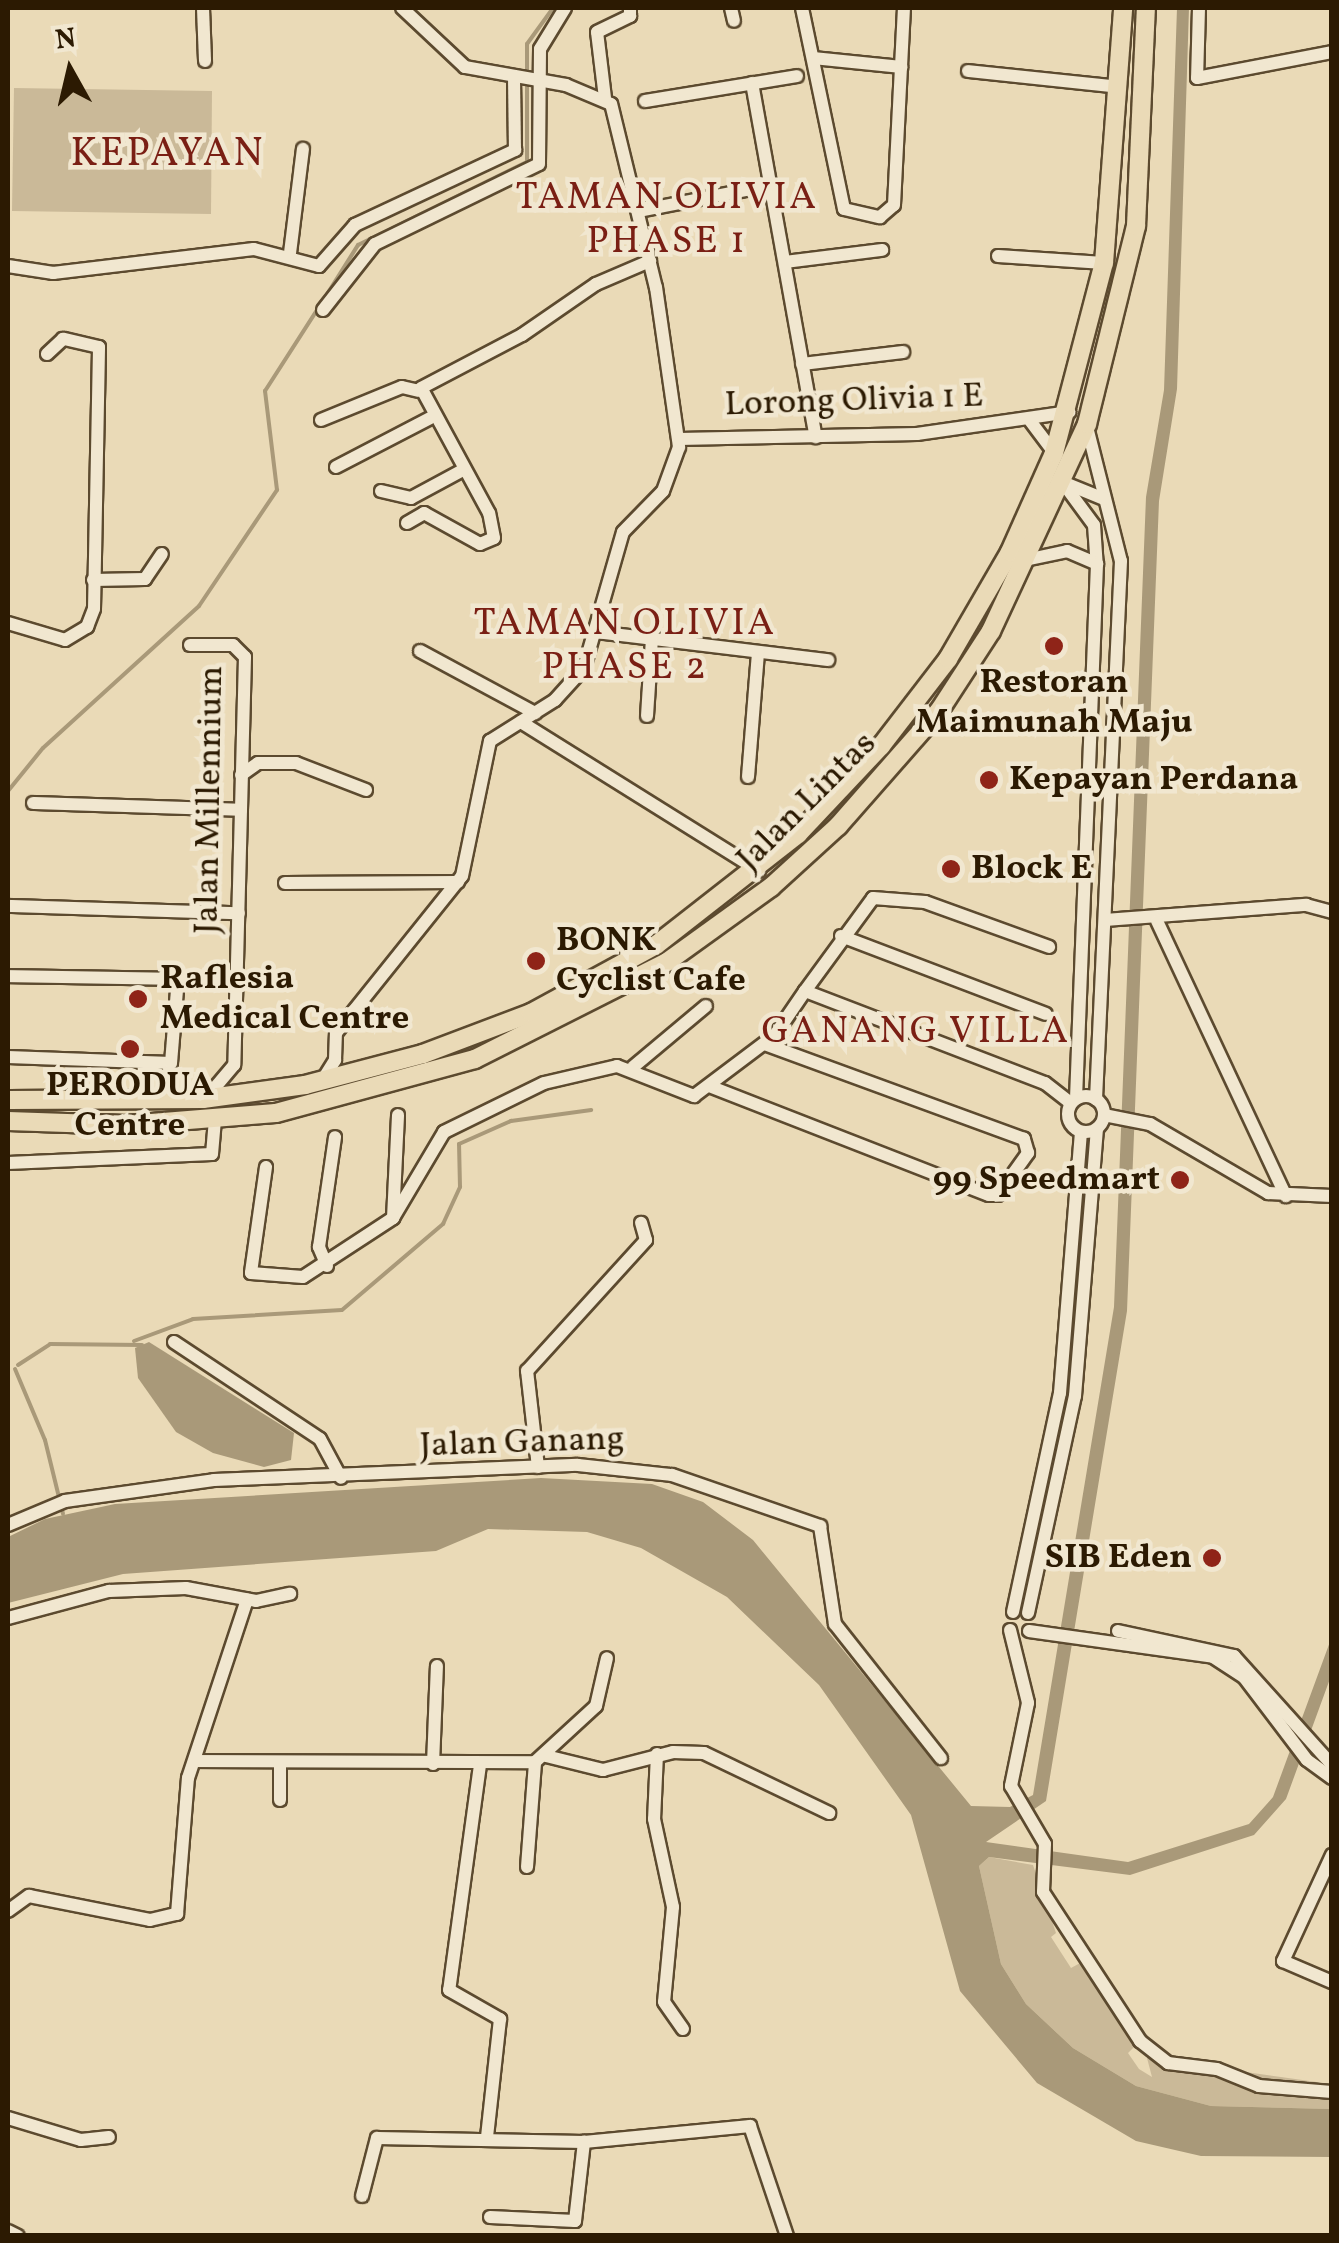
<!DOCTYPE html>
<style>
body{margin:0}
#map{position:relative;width:1339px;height:2243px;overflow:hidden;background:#eadab7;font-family:Vollkorn,serif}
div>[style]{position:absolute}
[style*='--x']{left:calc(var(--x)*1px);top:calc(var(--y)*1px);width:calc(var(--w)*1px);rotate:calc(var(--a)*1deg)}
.green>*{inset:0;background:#cab998}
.water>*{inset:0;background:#a99979}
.stream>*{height:4px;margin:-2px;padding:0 2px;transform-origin:2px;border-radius:2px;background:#a99979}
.roads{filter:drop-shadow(2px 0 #5c4a2f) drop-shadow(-2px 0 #5c4a2f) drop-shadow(0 2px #5c4a2f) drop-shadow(0 -2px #5c4a2f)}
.minor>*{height:12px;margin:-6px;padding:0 6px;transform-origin:6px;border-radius:6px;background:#f1e7d0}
.minor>.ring{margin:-6px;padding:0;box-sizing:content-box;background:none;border:12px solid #f1e7d0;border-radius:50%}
.highway>*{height:18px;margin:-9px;padding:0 9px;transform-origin:9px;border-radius:9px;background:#eadab7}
.dots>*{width:28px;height:28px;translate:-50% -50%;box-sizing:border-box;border:5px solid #f1e7d0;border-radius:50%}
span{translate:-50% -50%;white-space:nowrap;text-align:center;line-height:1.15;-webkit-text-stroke:9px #f1e7d0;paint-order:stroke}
.street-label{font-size:35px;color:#2c1a02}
.poi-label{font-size:35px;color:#2c1a02;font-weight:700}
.left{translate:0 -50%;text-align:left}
.right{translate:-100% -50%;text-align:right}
.neighbourhood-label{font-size:38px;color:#7a1f14;letter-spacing:2.5px}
.quarter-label{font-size:40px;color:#7a1f14;letter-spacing:2.5px}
.frame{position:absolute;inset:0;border:10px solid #2c1a02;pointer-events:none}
.north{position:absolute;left:20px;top:20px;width:100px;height:100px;-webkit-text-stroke:8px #f1e7d0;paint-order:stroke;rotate:352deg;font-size:28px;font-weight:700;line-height:40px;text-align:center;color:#2c1a02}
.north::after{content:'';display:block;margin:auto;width:35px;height:45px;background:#2c1a02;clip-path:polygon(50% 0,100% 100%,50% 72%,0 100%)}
</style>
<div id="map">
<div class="green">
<div style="clip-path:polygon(14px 88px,212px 91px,211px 214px,12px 211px)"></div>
<div style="clip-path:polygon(989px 1857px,1033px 1865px,1056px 1933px,1051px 1937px,1071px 1968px,1082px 1962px,1138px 2043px,1128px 2053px,1139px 2069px,1152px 2077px,1147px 2058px,1331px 2084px,1331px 2109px,1211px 2106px,1136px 2086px,1073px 2048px,1026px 2004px,1001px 1964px,979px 1866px)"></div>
</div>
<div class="water">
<div style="clip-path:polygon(1177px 8px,1189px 8px,1177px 389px,1159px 501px,1127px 1311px,1046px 1801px,986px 1842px,1128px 1862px,1249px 1824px,1273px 1797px,1331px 1639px,1331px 1676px,1286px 1799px,1254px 1835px,1130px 1875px,989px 1857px,979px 1866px,1001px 1964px,1026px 2004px,1073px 2048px,1136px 2086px,1211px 2106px,1331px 2109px,1331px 2157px,1201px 2156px,1136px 2141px,1037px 2083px,960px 1991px,911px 1815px,819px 1685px,727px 1597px,641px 1548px,587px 1532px,488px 1529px,436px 1551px,123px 1574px,8px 1603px,8px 1537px,45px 1519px,115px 1504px,541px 1478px,652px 1484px,703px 1502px,753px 1540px,971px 1806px,1010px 1807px,1033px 1795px,1114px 1307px,1146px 497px,1164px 390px)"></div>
<div style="clip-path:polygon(149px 1342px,294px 1433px,291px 1460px,264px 1467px,213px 1453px,176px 1432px,138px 1378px,135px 1348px)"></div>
</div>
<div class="stream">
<div style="--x:527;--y:74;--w:30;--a:-90"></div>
<div style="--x:527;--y:44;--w:44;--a:-54.2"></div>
<div style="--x:324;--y:299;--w:64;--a:-57.8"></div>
<div style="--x:358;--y:245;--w:188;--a:-26.2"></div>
<div style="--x:527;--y:162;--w:78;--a:-90"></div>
<div style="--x:8;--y:791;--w:55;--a:-50.9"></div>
<div style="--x:43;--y:748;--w:211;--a:-42.3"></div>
<div style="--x:199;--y:606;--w:140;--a:-56.1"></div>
<div style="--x:277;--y:490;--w:100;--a:-96.9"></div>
<div style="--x:265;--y:391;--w:100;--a:-57.3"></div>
<div style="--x:134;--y:1341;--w:63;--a:-20.4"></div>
<div style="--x:193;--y:1319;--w:149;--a:-3.5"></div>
<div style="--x:342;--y:1310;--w:133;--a:-40.4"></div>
<div style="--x:443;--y:1224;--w:41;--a:-65.3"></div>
<div style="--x:460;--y:1187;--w:43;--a:-91.3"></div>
<div style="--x:459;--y:1144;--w:57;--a:-23.9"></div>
<div style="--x:511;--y:1121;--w:81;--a:-7.8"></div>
<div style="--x:18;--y:1365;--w:38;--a:-33"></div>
<div style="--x:50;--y:1344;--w:92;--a:0.6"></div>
<div style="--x:15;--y:1369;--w:77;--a:67.1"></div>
<div style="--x:45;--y:1440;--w:76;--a:76.3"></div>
</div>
<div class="roads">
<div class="minor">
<div style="--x:203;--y:8;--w:53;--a:87.8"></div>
<div style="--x:731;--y:8;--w:13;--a:77"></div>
<div style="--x:802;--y:8;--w:205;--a:78.2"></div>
<div style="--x:844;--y:209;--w:37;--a:13"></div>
<div style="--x:880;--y:217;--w:18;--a:-41"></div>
<div style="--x:894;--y:205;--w:197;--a:-87.1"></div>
<div style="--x:1199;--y:8;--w:70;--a:91.6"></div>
<div style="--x:1197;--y:78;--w:137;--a:-10.9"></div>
<div style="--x:813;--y:58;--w:89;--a:5.8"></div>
<div style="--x:968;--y:71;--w:152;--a:6"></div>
<div style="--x:752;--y:83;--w:360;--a:79.8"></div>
<div style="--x:605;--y:98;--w:66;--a:-96.9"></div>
<div style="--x:597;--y:32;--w:37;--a:-26"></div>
<div style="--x:630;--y:16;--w:8;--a:-90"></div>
<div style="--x:645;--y:101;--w:154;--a:-9.3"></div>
<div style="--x:639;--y:211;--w:135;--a:-11.1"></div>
<div style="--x:290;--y:253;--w:105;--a:-82.9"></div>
<div style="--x:998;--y:256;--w:106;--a:3.8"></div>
<div style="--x:785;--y:262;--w:98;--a:-7.1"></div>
<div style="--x:8;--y:266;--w:46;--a:8.8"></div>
<div style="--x:53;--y:273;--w:202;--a:-6.8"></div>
<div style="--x:254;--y:249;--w:67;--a:14.7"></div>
<div style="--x:319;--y:266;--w:55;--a:-48.7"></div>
<div style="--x:355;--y:225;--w:177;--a:-25.1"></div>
<div style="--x:515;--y:150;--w:74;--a:-90.8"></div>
<div style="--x:323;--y:310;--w:84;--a:-51.8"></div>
<div style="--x:375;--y:244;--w:182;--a:-26"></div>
<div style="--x:539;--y:164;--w:115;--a:-89.5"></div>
<div style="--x:540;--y:49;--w:48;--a:-58.6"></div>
<div style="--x:802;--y:364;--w:102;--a:-6.8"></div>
<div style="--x:321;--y:420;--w:87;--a:-22.2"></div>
<div style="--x:402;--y:387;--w:17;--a:13"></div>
<div style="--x:1031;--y:422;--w:39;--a:53"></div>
<div style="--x:1087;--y:427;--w:138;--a:75.8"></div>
<div style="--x:1121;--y:561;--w:539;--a:92.66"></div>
<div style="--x:679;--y:439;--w:238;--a:-1.2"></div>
<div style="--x:917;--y:434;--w:154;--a:-8.2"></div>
<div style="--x:336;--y:467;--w:106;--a:-27.5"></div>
<div style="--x:1060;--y:481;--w:48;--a:22.2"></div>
<div style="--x:1063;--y:483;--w:52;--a:53.6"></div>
<div style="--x:1094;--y:525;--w:39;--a:86"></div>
<div style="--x:381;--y:491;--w:31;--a:13"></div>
<div style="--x:411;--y:498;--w:59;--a:-28.3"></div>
<div style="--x:407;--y:523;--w:20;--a:-30"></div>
<div style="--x:424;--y:513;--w:64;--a:29"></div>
<div style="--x:480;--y:544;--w:15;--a:-23"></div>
<div style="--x:494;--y:538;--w:25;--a:-101"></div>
<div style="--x:489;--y:513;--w:142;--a:-118.5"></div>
<div style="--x:421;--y:388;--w:114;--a:-27.7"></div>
<div style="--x:522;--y:335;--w:90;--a:-34.6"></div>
<div style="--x:596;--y:284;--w:59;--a:-23.1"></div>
<div style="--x:1030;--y:559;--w:38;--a:-12"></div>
<div style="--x:1067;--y:551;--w:33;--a:23"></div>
<div style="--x:1097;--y:564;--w:535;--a:92.25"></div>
<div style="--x:93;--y:580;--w:52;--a:-1.1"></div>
<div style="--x:145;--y:579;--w:30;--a:-56"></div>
<div style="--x:8;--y:623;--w:59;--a:16.6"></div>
<div style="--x:65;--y:640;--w:26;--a:-31"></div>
<div style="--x:87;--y:627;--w:19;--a:-69"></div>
<div style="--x:94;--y:609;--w:262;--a:-88.9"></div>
<div style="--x:99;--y:347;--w:37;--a:-167"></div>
<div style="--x:63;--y:339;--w:22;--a:137"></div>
<div style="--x:596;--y:632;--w:234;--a:6.9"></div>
<div style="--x:190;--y:645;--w:43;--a:0"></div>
<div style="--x:233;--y:645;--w:17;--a:45"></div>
<div style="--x:245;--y:657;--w:408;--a:91.5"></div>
<div style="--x:234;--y:1065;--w:42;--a:130.2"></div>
<div style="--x:420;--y:651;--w:131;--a:28.3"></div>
<div style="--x:647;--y:716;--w:77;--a:-86.3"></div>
<div style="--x:521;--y:722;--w:281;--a:32"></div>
<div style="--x:241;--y:775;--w:21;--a:-35"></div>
<div style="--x:258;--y:763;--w:38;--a:0"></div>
<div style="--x:296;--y:763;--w:75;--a:21.1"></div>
<div style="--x:748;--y:777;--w:125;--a:-85.4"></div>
<div style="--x:33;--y:803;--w:208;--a:1.9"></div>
<div style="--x:285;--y:883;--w:173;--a:-0.3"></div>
<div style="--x:10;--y:906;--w:229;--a:1.8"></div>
<div style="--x:1105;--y:920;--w:202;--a:-4.3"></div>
<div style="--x:1306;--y:905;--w:27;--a:15"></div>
<div style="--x:1157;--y:921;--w:304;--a:64.9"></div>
<div style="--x:841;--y:936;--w:219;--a:20.8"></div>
<div style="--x:8;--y:976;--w:229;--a:1"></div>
<div style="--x:805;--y:991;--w:115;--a:-53.8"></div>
<div style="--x:873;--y:898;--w:52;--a:4.4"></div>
<div style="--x:925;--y:902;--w:132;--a:19.9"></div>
<div style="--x:8;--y:1057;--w:163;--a:2.1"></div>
<div style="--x:171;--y:1063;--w:85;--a:-85.3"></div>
<div style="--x:633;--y:1067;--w:95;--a:-39.9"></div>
<div style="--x:322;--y:1081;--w:25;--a:-58"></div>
<div style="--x:335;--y:1060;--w:27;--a:-88"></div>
<div style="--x:336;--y:1033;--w:201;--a:-51.3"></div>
<div style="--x:462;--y:876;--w:138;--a:-78.3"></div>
<div style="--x:490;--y:741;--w:77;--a:-32.2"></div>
<div style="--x:555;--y:700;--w:43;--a:-47.8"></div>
<div style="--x:584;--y:668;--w:141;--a:-74"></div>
<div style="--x:623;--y:532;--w:57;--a:-45.7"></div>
<div style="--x:663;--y:491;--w:47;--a:-70"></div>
<div style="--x:679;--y:447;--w:161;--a:-98.2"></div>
<div style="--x:656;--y:288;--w:189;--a:-103.7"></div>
<div style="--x:611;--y:104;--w:49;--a:-157.1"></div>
<div style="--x:566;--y:85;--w:103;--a:-169.9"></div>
<div style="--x:465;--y:67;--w:86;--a:-136.9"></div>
<div style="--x:709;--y:1086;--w:300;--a:21.3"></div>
<div style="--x:989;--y:1195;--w:9;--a:0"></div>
<div style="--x:998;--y:1195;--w:52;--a:-54.5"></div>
<div style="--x:1028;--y:1153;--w:15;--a:-106"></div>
<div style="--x:1024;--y:1139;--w:276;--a:-159.9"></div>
<div class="ring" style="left:1068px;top:1096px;width:24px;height:24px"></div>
<div style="--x:1104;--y:1115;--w:47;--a:11.1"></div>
<div style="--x:1150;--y:1124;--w:137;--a:30.3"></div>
<div style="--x:1268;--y:1193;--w:64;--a:2.7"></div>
<div style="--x:8;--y:1163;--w:204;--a:-2.5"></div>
<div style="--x:212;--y:1154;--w:33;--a:-85"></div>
<div style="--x:266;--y:1167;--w:107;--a:98.1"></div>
<div style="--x:251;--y:1273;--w:52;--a:4.4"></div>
<div style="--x:303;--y:1277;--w:108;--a:-33.2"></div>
<div style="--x:393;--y:1218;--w:100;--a:-59.3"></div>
<div style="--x:444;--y:1132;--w:111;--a:-26.1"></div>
<div style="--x:544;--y:1083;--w:75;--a:-13.1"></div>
<div style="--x:617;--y:1066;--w:83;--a:21.3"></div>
<div style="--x:694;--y:1096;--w:101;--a:-37"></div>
<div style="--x:775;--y:1035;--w:53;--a:-55.7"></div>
<div style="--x:805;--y:991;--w:257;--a:21"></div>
<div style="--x:1045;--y:1083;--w:33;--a:38"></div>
<div style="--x:393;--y:1218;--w:103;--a:-87.2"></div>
<div style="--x:327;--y:1266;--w:21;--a:-113"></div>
<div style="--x:319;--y:1247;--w:111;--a:-81.7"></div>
<div style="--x:174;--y:1342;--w:175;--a:33.6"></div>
<div style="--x:320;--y:1439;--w:44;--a:61.7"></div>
<div style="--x:538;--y:1467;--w:97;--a:-96.5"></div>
<div style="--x:527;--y:1371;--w:177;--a:-47.7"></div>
<div style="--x:646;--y:1240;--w:18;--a:-106"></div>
<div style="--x:8;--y:1525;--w:62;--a:-22.8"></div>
<div style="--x:65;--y:1501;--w:150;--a:-8"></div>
<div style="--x:214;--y:1480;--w:364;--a:-2.4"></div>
<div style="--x:578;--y:1465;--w:95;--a:6.1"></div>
<div style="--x:672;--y:1475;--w:157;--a:19"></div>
<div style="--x:820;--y:1526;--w:99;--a:81.3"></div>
<div style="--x:835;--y:1624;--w:171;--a:51.7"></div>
<div style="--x:1013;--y:1612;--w:224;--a:-77.9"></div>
<div style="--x:1060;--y:1393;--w:262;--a:-85.4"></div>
<div style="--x:1028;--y:1613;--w:222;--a:-77.8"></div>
<div style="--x:1075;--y:1396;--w:268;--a:-85.3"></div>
<div style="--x:8;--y:1618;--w:105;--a:-15"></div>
<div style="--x:109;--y:1591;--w:77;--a:-2.2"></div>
<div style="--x:186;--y:1588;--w:71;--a:10.5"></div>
<div style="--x:256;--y:1601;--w:35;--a:-12"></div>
<div style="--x:1010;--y:1630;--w:75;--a:76.1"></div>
<div style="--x:1028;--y:1703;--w:85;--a:101.6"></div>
<div style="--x:1011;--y:1786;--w:67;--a:59.6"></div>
<div style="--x:1045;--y:1844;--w:48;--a:92.4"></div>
<div style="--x:1043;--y:1892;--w:178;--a:56.9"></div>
<div style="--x:1140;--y:2041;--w:36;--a:38"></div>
<div style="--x:1168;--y:2063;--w:49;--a:7"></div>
<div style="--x:1217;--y:2069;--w:45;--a:22"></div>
<div style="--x:1259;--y:2086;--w:73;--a:4.7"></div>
<div style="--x:1029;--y:1631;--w:186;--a:8"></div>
<div style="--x:1213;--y:1657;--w:37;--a:33"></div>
<div style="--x:1244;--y:1677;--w:104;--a:52.8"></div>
<div style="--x:1307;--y:1760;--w:31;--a:36"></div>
<div style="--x:1118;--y:1631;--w:119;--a:12.2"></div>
<div style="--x:1234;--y:1656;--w:147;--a:48"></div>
<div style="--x:657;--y:1754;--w:65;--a:92.6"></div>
<div style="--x:654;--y:1819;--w:90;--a:77.8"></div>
<div style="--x:673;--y:1907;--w:95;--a:95.4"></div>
<div style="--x:664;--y:2002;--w:33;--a:55"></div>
<div style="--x:546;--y:1756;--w:59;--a:13.8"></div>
<div style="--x:603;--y:1770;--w:72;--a:-14.4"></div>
<div style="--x:673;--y:1752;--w:31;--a:2"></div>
<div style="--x:704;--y:1753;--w:139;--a:25.6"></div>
<div style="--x:195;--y:1761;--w:340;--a:0.2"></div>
<div style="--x:535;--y:1762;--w:83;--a:-42.6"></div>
<div style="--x:596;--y:1706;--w:49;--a:-77.1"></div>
<div style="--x:433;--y:1764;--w:98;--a:-87.7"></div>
<div style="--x:480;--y:1765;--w:227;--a:97.8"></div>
<div style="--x:449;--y:1990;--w:59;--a:29.6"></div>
<div style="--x:500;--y:2019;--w:118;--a:96.3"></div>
<div style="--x:280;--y:1800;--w:38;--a:-90"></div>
<div style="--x:1332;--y:1855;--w:117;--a:114.8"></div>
<div style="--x:1283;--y:1961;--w:53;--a:23.2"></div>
<div style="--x:527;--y:1867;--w:105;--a:-85.6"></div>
<div style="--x:8;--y:1911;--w:26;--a:-36"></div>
<div style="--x:29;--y:1896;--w:123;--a:11.2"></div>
<div style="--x:150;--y:1920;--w:28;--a:-13"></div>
<div style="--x:177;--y:1914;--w:136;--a:-85.4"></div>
<div style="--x:188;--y:1778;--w:188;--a:-71.7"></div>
<div style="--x:8;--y:2118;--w:76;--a:16.8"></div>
<div style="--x:81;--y:2140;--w:28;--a:-6"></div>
<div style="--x:362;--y:2196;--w:60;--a:-75.5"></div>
<div style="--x:377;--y:2138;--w:207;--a:1.1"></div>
<div style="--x:584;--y:2142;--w:167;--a:-5.5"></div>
<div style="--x:750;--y:2126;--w:116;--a:71.4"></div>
<div style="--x:490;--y:2217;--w:85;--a:2.7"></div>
<div style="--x:575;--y:2221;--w:80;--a:-83.5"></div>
<div style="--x:8;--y:2231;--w:11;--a:27"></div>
</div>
<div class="highway">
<div style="--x:8;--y:1100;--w:195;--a:-0.3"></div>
<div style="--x:203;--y:1099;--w:103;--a:-7.8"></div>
<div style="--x:305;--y:1085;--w:122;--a:-14.7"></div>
<div style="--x:423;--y:1054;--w:116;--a:-20.8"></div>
<div style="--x:531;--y:1013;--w:142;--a:-28.5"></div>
<div style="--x:656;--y:945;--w:180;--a:-38"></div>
<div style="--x:798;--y:834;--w:121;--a:-46.7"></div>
<div style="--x:881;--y:746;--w:110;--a:-52.4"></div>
<div style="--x:948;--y:659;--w:124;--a:-59.9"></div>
<div style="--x:1010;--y:552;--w:108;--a:-66"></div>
<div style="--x:1054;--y:453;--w:196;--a:-75.3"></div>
<div style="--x:1104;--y:263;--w:256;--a:-85.7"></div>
<div style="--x:8;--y:1121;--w:118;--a:1.9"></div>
<div style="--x:126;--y:1125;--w:150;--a:-4.6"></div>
<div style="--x:276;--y:1113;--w:206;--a:-15.2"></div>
<div style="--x:475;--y:1059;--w:215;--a:-26.8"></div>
<div style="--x:667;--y:962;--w:128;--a:-35.8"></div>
<div style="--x:771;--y:887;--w:91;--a:-42.3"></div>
<div style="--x:838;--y:826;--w:153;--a:-48.7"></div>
<div style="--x:939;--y:711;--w:95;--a:-57"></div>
<div style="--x:991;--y:631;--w:228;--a:-65.1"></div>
<div style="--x:1087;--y:424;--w:204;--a:-76.1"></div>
<div style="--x:1136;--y:226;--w:218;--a:-87.4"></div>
</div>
</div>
<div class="dots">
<div style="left:1054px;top:646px;background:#8f2418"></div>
<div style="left:989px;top:780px;background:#8f2418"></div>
<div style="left:951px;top:869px;background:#8f2418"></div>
<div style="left:536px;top:961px;background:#8f2418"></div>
<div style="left:138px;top:999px;background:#8f2418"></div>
<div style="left:130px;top:1049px;background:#8f2418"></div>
<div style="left:1180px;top:1180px;background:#8f2418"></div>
<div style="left:1212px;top:1558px;background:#8f2418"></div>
</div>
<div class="street-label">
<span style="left:854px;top:401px;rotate:-2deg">Lorong Olivia 1 E</span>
<span style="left:210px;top:800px;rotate:-89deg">Jalan Millennium</span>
<span style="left:807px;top:802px;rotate:-45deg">Jalan Lintas</span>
<span style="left:522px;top:1443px;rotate:-2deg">Jalan Ganang</span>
</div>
<div class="poi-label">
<span style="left:1054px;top:703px">Restoran<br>Maimunah Maju</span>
<span class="left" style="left:1009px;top:780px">Kepayan Perdana</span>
<span class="left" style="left:971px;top:869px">Block E</span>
<span class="left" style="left:556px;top:961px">BONK<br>Cyclist Cafe</span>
<span class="left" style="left:160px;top:999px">Raflesia<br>Medical Centre</span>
<span style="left:130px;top:1106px">PERODUA<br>Centre</span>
<span class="right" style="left:1160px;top:1180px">99 Speedmart</span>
<span class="right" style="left:1192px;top:1558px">SIB Eden</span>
</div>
<div class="neighbourhood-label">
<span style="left:667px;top:221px">TAMAN OLIVIA<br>PHASE 1</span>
<span style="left:625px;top:647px">TAMAN OLIVIA<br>PHASE 2</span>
<span style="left:916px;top:1033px">GANANG VILLA</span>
</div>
<div class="quarter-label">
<span style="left:168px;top:155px">KEPAYAN</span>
</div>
<div class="frame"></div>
<div class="north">N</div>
</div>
